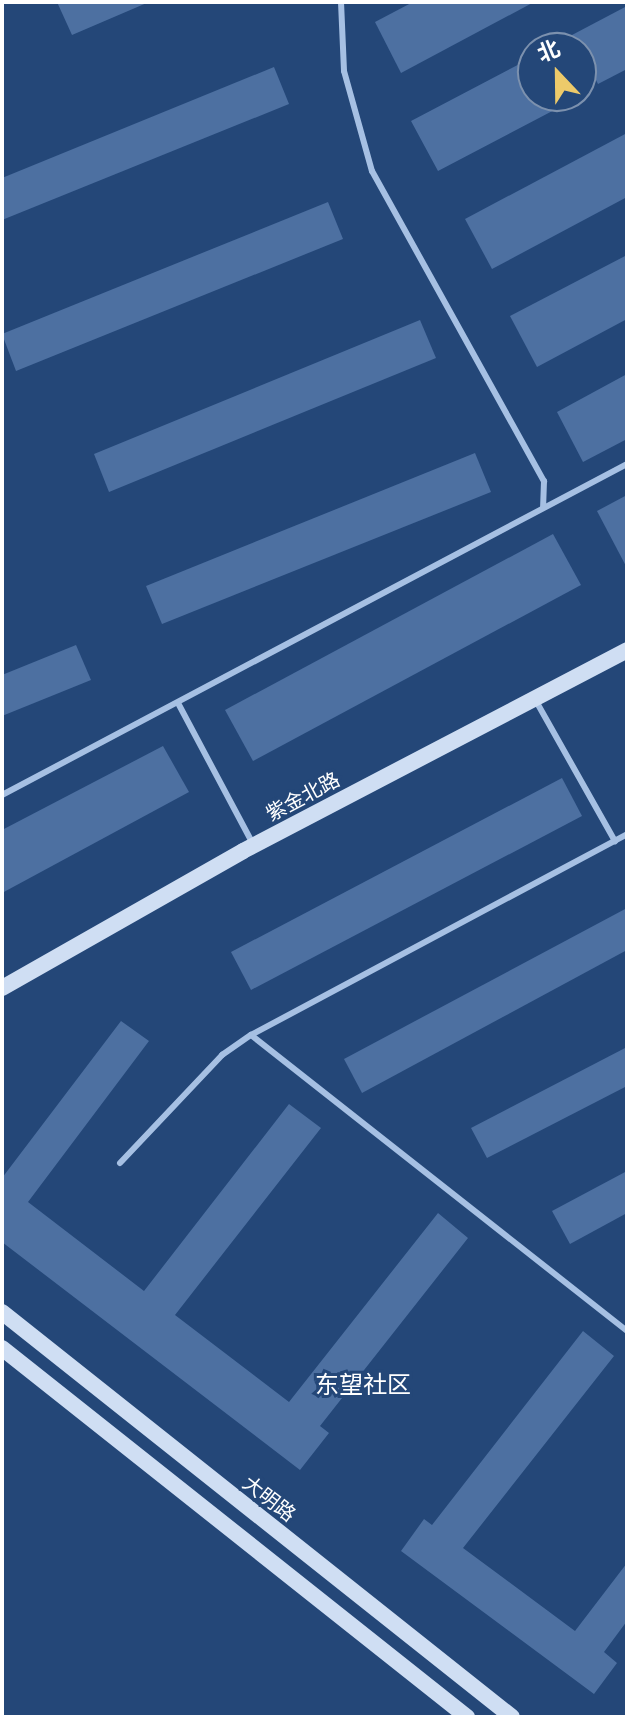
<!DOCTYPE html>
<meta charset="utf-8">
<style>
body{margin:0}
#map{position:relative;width:629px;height:1719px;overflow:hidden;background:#244778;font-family:Roboto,"Noto Sans SC",sans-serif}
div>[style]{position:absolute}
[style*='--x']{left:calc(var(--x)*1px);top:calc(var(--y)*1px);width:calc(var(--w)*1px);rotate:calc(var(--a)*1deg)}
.building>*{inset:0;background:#4d70a1}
.lane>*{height:6px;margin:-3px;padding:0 3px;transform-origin:3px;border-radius:3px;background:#a6c0e3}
.secondary>*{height:16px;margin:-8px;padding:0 8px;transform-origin:8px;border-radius:8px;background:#cfdef3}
span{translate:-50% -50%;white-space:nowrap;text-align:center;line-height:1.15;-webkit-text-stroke:6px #244778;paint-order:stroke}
.street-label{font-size:20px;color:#fff}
.quarter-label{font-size:24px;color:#fff}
.frame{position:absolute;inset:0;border:4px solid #fff;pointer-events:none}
.north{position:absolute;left:517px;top:32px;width:80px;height:80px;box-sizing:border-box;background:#244778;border:2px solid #7c91ae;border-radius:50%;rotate:338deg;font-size:22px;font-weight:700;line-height:32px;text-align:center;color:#fff}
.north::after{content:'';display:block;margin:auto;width:28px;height:36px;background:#edca6a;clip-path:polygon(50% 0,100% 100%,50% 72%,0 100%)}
</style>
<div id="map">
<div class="building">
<div style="clip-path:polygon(57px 2px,149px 2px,72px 35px)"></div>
<div style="clip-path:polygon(413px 2px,534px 2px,401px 73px,375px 22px)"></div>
<div style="clip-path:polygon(627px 6px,627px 69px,598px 84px,572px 35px)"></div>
<div style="clip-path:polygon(533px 57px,533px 96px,581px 96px,438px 171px,411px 121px)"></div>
<div style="clip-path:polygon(274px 67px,289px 104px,2px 220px,2px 178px)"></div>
<div style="clip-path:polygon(627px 133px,627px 197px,492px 269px,465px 219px)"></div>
<div style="clip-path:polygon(328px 202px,343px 239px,16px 371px,2px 334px)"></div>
<div style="clip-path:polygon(627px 255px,627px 319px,537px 367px,510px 316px)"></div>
<div style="clip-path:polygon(420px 320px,436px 358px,109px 492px,94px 454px)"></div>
<div style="clip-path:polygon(627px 374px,627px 439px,583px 462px,557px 412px)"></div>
<div style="clip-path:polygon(475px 453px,491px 492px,162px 624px,146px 586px)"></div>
<div style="clip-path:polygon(627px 495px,627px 568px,597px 511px)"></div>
<div style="clip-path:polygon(553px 534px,581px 585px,253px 761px,225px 710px)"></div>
<div style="clip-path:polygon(76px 645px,91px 680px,2px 716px,2px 675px)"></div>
<div style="clip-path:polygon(163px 746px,189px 792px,2px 893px,2px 830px)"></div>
<div style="clip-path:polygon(562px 778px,582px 816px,251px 990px,231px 952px)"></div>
<div style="clip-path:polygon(627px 908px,627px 950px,362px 1093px,344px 1059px)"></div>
<div style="clip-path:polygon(121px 1021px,149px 1041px,28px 1202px,144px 1291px,289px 1104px,321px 1128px,175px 1315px,289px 1402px,438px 1213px,468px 1238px,320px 1426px,329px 1433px,300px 1470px,2px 1242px,2px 1178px)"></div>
<div style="clip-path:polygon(627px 1047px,627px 1086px,487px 1158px,471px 1128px)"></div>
<div style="clip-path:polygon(627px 1171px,627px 1213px,570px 1244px,552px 1211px)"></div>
<div style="clip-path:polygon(583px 1331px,614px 1356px,463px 1548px,575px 1631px,627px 1563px,627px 1621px,604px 1652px,617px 1663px,594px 1694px,401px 1551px,424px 1519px,432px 1525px)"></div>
</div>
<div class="lane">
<div style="--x:341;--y:2;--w:69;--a:87.5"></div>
<div style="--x:344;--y:71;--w:104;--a:74.4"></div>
<div style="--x:372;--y:171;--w:355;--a:61"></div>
<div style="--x:544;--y:481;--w:26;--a:92"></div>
<div style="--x:536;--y:701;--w:161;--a:60.6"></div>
<div style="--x:178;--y:703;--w:160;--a:62"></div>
<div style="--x:2;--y:795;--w:707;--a:-27.91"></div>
<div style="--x:251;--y:1035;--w:479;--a:38.2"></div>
<div style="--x:120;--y:1163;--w:149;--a:-46.6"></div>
<div style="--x:222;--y:1055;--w:35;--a:-35"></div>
<div style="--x:251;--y:1035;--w:426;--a:-28.1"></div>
</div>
<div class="secondary">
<div style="--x:2;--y:988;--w:277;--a:-29.6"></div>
<div style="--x:243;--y:851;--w:433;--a:-27.6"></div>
<div style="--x:2;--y:1312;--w:651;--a:38.45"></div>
<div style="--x:2;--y:1348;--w:594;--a:38.43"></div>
</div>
<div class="street-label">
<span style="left:303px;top:797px;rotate:-28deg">紫金北路</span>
<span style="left:269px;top:1499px;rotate:38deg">大明路</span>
</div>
<div class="quarter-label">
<span style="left:363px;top:1386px">东望社区</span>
</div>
<div class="frame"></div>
<div class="north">北</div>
</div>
